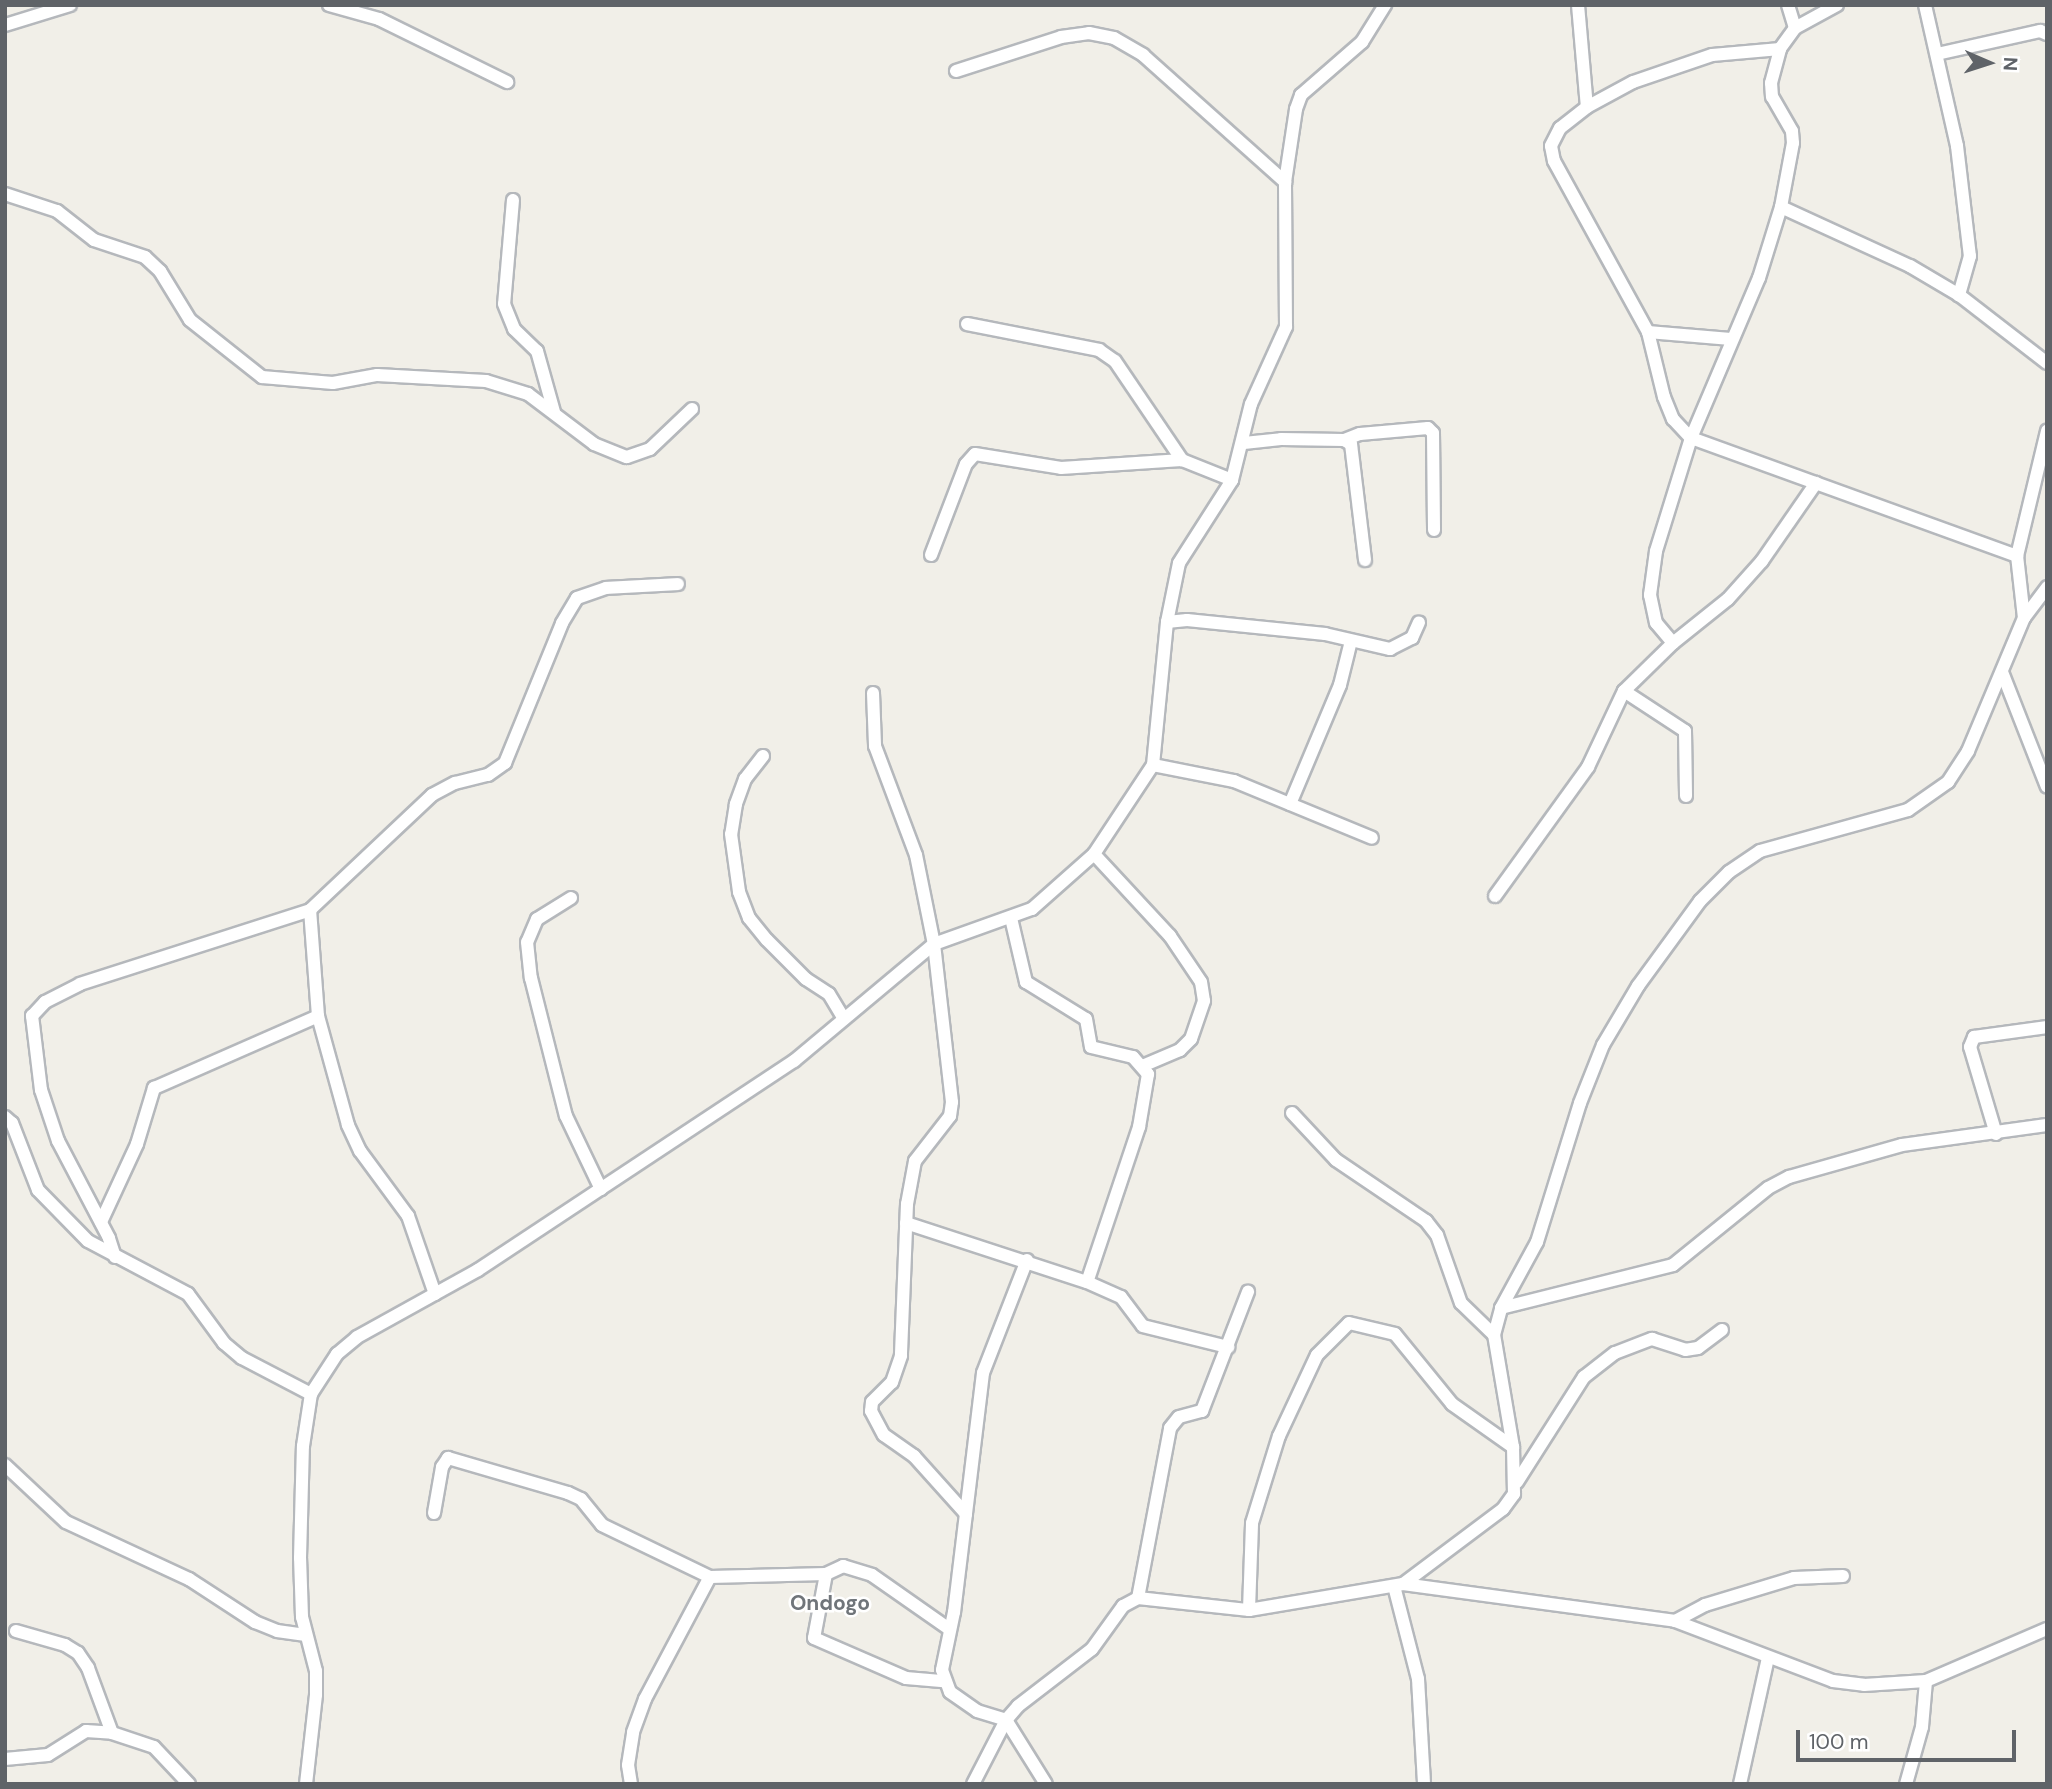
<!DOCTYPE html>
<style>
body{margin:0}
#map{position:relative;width:2052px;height:1789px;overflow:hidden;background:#f1efe8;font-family:"DM Sans",sans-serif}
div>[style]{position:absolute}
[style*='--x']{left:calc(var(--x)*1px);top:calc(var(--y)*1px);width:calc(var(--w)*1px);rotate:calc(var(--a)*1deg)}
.roads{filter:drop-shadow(2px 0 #b5b8bc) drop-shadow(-2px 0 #b5b8bc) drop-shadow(0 2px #b5b8bc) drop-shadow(0 -2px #b5b8bc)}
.minor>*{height:12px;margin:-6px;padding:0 6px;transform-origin:6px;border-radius:6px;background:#fff}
span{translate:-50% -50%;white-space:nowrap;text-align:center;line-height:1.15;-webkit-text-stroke:5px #fff;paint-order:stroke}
.quarter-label{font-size:21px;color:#70757a;font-weight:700}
.frame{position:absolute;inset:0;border:7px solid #5f6368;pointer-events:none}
.north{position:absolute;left:1954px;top:28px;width:70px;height:70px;-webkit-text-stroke:5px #fff;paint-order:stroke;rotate:93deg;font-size:19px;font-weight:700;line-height:28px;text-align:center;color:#5f6368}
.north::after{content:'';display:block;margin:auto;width:24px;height:32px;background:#5f6368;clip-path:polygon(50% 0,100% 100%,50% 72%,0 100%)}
.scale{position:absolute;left:1796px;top:1730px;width:220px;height:32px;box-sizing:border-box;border:4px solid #5f6368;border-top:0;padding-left:9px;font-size:21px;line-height:24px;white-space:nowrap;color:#5f6368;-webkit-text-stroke:5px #fff;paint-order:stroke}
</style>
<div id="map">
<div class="roads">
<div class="minor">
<div style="--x:329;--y:5;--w:52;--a:15.6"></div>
<div style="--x:379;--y:19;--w:143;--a:26.2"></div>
<div style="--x:1578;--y:5;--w:102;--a:85"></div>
<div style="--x:1788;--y:5;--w:24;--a:73"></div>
<div style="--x:1837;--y:5;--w:48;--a:151.3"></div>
<div style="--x:1795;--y:28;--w:26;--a:126"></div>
<div style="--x:1780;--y:49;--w:68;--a:175"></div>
<div style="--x:1712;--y:55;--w:83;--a:161.1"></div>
<div style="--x:1633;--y:82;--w:52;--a:151.5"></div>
<div style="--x:1587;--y:107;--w:34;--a:142"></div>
<div style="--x:1560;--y:128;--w:20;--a:117"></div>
<div style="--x:1551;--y:146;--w:15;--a:79"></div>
<div style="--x:1554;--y:161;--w:195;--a:61.2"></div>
<div style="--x:1648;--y:332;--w:67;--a:76.2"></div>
<div style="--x:1664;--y:397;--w:24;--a:68"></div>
<div style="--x:1673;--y:419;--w:26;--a:47"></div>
<div style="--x:1691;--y:438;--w:347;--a:19.9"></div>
<div style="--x:1925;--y:5;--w:145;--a:77.2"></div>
<div style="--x:1957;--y:146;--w:111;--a:83.3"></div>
<div style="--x:1970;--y:256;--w:41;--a:105.8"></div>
<div style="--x:5;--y:25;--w:68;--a:-17.1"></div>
<div style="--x:1937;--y:54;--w:106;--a:-12.6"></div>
<div style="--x:2040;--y:31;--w:8;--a:23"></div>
<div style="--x:956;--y:71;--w:110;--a:-17.9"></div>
<div style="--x:1061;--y:37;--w:28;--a:-8"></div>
<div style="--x:1089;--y:33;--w:25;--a:11"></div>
<div style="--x:1114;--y:38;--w:34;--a:30"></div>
<div style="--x:1143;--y:55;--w:191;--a:41.8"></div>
<div style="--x:5;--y:194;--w:55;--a:18.1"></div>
<div style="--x:57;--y:211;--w:47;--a:38.1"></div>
<div style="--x:94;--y:240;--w:54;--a:18.4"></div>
<div style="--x:145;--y:257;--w:21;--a:43"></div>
<div style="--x:160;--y:271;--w:57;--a:58.5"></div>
<div style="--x:190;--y:320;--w:92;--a:38.4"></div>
<div style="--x:262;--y:377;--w:71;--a:4.8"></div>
<div style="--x:333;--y:383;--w:45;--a:-10.3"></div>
<div style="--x:377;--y:375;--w:109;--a:3.2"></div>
<div style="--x:486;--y:381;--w:44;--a:17.2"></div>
<div style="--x:528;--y:394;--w:83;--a:37.1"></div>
<div style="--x:594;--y:444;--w:35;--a:22"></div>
<div style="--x:627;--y:457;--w:24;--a:-19"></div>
<div style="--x:650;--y:449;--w:58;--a:-43.6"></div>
<div style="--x:513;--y:200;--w:104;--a:94.9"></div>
<div style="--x:504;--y:304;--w:27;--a:68"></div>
<div style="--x:514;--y:329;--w:32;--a:44"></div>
<div style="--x:537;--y:351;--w:63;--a:74.4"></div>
<div style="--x:1781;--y:207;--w:142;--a:24.6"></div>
<div style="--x:1910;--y:266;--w:57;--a:30.6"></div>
<div style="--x:1959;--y:295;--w:111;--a:37.7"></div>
<div style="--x:967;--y:324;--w:135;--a:11.1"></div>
<div style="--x:1099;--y:350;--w:19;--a:35"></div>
<div style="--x:1115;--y:361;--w:120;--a:55.9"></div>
<div style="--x:1648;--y:332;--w:83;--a:4.8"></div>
<div style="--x:1344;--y:440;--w:17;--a:-21"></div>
<div style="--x:1360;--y:434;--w:68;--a:-5"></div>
<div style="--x:1428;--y:428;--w:7;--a:45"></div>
<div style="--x:1433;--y:433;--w:97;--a:89.4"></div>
<div style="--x:1244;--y:443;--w:37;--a:-6"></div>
<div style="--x:1281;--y:439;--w:63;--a:0.9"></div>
<div style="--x:1344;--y:440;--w:8;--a:30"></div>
<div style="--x:1351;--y:444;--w:117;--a:83.1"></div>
<div style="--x:931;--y:555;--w:97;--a:-69"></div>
<div style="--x:966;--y:464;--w:13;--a:-48"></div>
<div style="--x:975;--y:454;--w:87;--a:9.2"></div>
<div style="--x:1061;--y:468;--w:121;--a:-3.8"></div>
<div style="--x:1182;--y:460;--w:54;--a:21.8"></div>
<div style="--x:2024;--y:618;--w:62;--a:-96.4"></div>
<div style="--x:2017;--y:556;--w:129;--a:-76.5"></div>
<div style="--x:1167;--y:622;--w:20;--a:-6"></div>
<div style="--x:1187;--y:620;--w:139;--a:5.8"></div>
<div style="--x:1325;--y:634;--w:67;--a:13"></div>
<div style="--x:1390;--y:649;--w:25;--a:-27"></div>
<div style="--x:1412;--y:638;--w:17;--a:-66"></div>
<div style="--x:1673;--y:643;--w:26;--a:-130"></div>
<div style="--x:1656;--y:623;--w:29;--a:-102"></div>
<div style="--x:1650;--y:595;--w:44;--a:-82.2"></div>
<div style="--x:1656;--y:551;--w:118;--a:-72.8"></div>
<div style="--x:1691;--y:438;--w:174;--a:-67"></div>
<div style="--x:1759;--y:278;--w:74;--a:-72.8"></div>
<div style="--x:1781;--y:207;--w:65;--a:-79.4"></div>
<div style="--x:1793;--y:143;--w:12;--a:-95"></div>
<div style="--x:1792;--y:131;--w:39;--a:-120"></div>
<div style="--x:1772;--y:97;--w:14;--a:-94"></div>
<div style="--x:1771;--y:83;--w:35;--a:-75"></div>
<div style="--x:2002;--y:672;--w:123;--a:68.6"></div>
<div style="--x:1624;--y:691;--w:73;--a:33.3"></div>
<div style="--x:1685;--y:731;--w:65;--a:89.1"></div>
<div style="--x:873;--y:693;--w:53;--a:87.8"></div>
<div style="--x:875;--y:746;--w:116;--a:69.4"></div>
<div style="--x:916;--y:855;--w:91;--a:78.6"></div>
<div style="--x:934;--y:944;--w:159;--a:83.5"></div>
<div style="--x:952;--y:1102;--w:14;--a:98"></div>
<div style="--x:950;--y:1116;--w:57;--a:127.9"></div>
<div style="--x:915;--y:1161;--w:44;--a:100.5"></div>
<div style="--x:907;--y:1204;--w:152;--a:92.3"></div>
<div style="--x:901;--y:1356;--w:28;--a:109"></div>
<div style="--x:892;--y:1382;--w:28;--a:135"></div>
<div style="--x:872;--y:1402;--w:9;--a:96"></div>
<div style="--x:871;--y:1411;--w:27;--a:62"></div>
<div style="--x:884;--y:1435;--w:37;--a:35"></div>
<div style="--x:914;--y:1456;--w:78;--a:48.1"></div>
<div style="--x:763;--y:756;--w:29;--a:128"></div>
<div style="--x:745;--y:779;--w:27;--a:110"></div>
<div style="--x:736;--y:804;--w:30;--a:99"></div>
<div style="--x:731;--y:834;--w:59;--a:82.1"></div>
<div style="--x:739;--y:892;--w:28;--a:69"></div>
<div style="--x:749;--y:918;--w:28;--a:51"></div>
<div style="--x:767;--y:940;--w:55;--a:45"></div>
<div style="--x:806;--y:979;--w:27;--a:33"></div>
<div style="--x:829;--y:994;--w:29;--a:59"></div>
<div style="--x:1153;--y:765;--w:83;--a:11.2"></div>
<div style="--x:1234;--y:781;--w:149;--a:22.4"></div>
<div style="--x:1290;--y:804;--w:129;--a:-67.2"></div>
<div style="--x:1340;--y:685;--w:45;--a:-76"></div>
<div style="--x:1094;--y:854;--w:112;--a:47.2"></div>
<div style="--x:1170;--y:936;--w:55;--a:56"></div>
<div style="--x:1201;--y:982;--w:19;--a:81"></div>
<div style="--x:1204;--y:1001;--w:40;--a:108.9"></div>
<div style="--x:1191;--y:1039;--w:16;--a:135"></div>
<div style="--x:1180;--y:1050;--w:39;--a:157"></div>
<div style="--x:1495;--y:896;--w:159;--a:-54.2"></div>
<div style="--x:1588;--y:767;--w:84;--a:-64.7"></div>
<div style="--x:1624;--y:691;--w:69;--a:-44.4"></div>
<div style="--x:1673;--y:643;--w:70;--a:-38.7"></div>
<div style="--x:1728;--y:599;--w:51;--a:-48.2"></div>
<div style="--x:1762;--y:561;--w:95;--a:-55.3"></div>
<div style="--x:571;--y:898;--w:40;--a:148"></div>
<div style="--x:537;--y:919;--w:25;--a:113"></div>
<div style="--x:527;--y:942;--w:36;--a:84"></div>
<div style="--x:531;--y:978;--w:142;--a:75.8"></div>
<div style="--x:566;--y:1116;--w:81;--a:64.4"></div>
<div style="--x:1011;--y:918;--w:66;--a:76.8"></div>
<div style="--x:1026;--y:982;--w:70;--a:31.7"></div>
<div style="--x:1086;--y:1019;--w:28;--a:80"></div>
<div style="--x:1091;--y:1047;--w:43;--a:13.4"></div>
<div style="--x:1133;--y:1057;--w:23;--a:49"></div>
<div style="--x:1148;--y:1074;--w:54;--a:99.6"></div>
<div style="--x:1139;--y:1127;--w:163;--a:108.5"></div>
<div style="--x:1292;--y:1113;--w:64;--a:46.9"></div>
<div style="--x:1336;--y:1160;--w:109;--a:34.1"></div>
<div style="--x:1426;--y:1221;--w:18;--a:52"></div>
<div style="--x:1437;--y:1235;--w:72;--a:70.6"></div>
<div style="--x:1461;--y:1303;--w:46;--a:44.1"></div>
<div style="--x:5;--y:1117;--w:9;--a:41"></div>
<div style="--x:12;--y:1123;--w:72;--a:68.8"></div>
<div style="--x:38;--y:1190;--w:71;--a:45.6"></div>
<div style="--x:88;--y:1241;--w:113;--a:27.9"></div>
<div style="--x:188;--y:1294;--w:61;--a:53.7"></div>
<div style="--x:224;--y:1343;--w:23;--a:40"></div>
<div style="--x:242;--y:1358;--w:78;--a:27.6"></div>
<div style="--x:1996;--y:1134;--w:91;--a:-106.6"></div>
<div style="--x:1970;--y:1047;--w:11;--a:-68"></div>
<div style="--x:1974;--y:1037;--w:74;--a:-7.8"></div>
<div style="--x:101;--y:1222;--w:86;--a:-65.2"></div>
<div style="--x:137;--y:1144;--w:59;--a:-73.1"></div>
<div style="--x:154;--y:1088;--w:179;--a:-23.7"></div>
<div style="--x:906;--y:1223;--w:190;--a:18.1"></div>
<div style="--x:1087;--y:1282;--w:37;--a:24"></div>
<div style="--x:1121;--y:1297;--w:36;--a:53"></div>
<div style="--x:1143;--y:1326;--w:88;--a:13.9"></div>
<div style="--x:115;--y:1257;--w:20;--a:-108"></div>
<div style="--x:109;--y:1238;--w:110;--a:-117.7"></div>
<div style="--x:58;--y:1141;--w:54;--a:-108.4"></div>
<div style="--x:41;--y:1090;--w:75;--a:-96.9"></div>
<div style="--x:32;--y:1016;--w:19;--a:-47"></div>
<div style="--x:45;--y:1002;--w:39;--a:-27"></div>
<div style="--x:80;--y:984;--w:242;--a:-17.8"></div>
<div style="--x:1027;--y:1260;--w:121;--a:111.3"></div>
<div style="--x:983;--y:1373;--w:241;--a:96.9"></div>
<div style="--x:954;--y:1612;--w:59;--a:101.7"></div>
<div style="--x:942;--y:1670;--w:23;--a:70"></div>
<div style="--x:950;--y:1692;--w:33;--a:35"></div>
<div style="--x:977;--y:1711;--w:30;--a:17"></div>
<div style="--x:1006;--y:1720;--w:75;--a:58"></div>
<div style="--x:435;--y:1294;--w:83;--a:-109.1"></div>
<div style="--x:408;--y:1216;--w:81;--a:-126.4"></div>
<div style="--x:360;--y:1151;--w:29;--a:-115"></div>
<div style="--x:348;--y:1125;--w:113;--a:-105.4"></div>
<div style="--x:318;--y:1016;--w:106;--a:-94.3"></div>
<div style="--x:310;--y:910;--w:168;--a:-43.3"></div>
<div style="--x:432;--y:795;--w:26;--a:-28"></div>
<div style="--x:455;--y:783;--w:34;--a:-14"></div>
<div style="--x:488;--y:775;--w:21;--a:-35"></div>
<div style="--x:505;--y:763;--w:151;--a:-67.8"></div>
<div style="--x:562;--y:623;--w:29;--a:-59"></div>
<div style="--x:577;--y:598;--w:31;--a:-19"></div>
<div style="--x:606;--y:588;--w:72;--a:-3.2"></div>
<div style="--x:1501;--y:1308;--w:177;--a:-14"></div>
<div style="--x:1673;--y:1265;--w:122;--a:-39"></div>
<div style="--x:1768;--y:1188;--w:24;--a:-28"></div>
<div style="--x:1789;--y:1177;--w:117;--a:-15.8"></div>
<div style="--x:1902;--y:1145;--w:146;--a:-7.9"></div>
<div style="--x:5;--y:1465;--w:83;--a:43.1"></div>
<div style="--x:66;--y:1522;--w:136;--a:24.9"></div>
<div style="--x:189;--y:1579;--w:79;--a:33.1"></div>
<div style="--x:255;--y:1622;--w:24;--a:22"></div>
<div style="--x:277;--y:1631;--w:29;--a:8"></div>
<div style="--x:1517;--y:1482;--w:125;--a:-57.5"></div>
<div style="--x:1584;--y:1377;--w:39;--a:-38"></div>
<div style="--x:1615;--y:1353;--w:40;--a:-21"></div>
<div style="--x:1652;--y:1339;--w:35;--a:18"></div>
<div style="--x:1685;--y:1350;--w:13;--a:-9"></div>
<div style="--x:1698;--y:1348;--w:30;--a:-37"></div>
<div style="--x:434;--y:1513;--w:47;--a:-80.1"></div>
<div style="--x:442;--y:1467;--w:11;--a:-56"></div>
<div style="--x:448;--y:1458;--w:125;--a:16.3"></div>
<div style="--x:568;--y:1493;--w:14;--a:25"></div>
<div style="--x:581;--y:1499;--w:33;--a:51"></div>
<div style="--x:602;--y:1525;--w:120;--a:25.7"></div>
<div style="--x:710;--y:1577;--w:116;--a:-1.5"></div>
<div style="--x:826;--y:1574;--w:19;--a:-25"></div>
<div style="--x:843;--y:1566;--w:30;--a:17"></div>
<div style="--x:872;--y:1575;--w:94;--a:35"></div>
<div style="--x:826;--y:1574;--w:65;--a:100.6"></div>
<div style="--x:814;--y:1638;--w:100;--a:23.5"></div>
<div style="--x:906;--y:1678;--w:38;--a:5"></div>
<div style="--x:1403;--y:1584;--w:125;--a:-36.9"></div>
<div style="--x:1503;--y:1509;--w:19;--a:-54"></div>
<div style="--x:1514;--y:1494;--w:47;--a:-91.2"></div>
<div style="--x:1513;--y:1447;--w:114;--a:-99.6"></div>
<div style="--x:1494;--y:1335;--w:28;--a:-75"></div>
<div style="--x:1501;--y:1308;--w:75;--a:-61.4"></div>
<div style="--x:1537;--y:1242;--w:145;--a:-72.8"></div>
<div style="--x:1580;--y:1103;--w:62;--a:-68.4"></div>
<div style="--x:1603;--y:1045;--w:69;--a:-59.3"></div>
<div style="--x:1638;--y:986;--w:105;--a:-53.9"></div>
<div style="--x:1700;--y:901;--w:41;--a:-45"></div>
<div style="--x:1729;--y:872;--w:37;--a:-34"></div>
<div style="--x:1760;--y:851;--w:154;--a:-15.5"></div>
<div style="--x:1908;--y:810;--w:49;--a:-35"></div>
<div style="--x:1948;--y:782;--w:37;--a:-57"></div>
<div style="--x:1968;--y:751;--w:144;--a:-67.2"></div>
<div style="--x:2024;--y:618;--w:39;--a:-53"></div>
<div style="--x:1394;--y:1586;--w:96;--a:75.5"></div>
<div style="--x:1418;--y:1679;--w:105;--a:86.7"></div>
<div style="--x:1138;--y:1598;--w:173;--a:-79.3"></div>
<div style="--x:1170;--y:1428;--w:14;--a:-51"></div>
<div style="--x:1179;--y:1417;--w:24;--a:-15"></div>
<div style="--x:1202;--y:1411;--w:128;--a:-68.9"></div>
<div style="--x:1249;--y:1610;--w:87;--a:-88"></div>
<div style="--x:1252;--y:1523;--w:91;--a:-72.8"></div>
<div style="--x:1279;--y:1436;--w:89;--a:-64.9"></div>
<div style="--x:1317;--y:1355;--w:45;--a:-45"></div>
<div style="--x:1349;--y:1323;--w:47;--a:13.4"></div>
<div style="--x:1395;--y:1334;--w:90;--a:50.8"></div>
<div style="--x:1452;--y:1404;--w:75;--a:35.2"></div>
<div style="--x:1675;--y:1621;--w:34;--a:-28"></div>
<div style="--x:1705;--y:1605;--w:93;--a:-16.9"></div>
<div style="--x:1794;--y:1578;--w:49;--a:-2.3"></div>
<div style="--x:16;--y:1631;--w:51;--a:15.9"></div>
<div style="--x:65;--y:1645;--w:15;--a:32"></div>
<div style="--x:78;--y:1653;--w:18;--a:56"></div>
<div style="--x:88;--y:1668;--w:69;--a:69.7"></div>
<div style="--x:5;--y:1759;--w:43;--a:-5.3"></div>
<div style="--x:48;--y:1755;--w:45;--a:-32.3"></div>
<div style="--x:86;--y:1731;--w:26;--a:4"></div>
<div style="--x:112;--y:1733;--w:44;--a:18.4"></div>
<div style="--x:154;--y:1747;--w:51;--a:46.6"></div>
<div style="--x:306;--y:1784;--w:90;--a:-83.6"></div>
<div style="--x:316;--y:1695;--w:24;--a:-90"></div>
<div style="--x:316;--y:1671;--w:56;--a:-104.5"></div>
<div style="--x:302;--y:1617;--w:59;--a:-91.9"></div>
<div style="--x:300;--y:1558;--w:112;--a:-88.5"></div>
<div style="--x:303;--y:1446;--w:53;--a:-81.3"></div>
<div style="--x:311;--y:1394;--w:48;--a:-57"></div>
<div style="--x:337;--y:1354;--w:26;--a:-40"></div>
<div style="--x:357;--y:1337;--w:138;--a:-29"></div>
<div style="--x:478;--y:1270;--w:379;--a:-33.5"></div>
<div style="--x:794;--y:1061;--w:182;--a:-39.9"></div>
<div style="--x:934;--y:944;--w:104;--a:-19.7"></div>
<div style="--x:1032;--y:909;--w:83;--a:-41.6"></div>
<div style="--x:1094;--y:854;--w:107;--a:-56.5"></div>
<div style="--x:1153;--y:765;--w:144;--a:-84.4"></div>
<div style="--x:1167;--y:622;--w:60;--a:-78.5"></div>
<div style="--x:1179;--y:563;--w:98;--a:-57.4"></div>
<div style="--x:1232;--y:480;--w:78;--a:-76"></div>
<div style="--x:1251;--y:404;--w:85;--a:-65.6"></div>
<div style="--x:1286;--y:327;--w:145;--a:-90.4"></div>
<div style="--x:1285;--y:182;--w:74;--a:-81.4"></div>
<div style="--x:1296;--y:109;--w:15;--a:-70"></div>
<div style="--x:1301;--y:95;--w:81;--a:-41"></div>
<div style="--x:1362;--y:42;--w:44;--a:-58.1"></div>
<div style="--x:631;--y:1784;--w:19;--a:-99"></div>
<div style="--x:628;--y:1765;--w:33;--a:-81"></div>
<div style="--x:633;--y:1732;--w:35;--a:-70"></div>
<div style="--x:645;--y:1699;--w:138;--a:-62"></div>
<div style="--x:973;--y:1784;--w:72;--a:-62.7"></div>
<div style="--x:1006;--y:1720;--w:18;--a:-49"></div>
<div style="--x:1018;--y:1706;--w:93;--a:-37.6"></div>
<div style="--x:1092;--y:1649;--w:53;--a:-54.2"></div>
<div style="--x:1123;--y:1606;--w:17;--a:-28"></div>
<div style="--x:1138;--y:1598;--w:112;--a:6.2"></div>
<div style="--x:1249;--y:1610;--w:156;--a:-9.6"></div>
<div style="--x:1403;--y:1584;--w:275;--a:7.7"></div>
<div style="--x:1675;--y:1621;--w:169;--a:20.8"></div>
<div style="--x:1833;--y:1681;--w:31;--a:7"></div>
<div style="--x:1864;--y:1685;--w:62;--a:-3.7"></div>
<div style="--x:1926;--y:1681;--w:132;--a:-23.3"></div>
<div style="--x:1740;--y:1784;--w:129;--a:-77.5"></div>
<div style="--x:1906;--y:1784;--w:59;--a:-74.3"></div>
<div style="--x:1922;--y:1727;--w:46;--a:-85"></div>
</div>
</div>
<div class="quarter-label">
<span style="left:830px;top:1603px">Ondogo</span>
</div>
<div class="frame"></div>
<div class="north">N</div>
<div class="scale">100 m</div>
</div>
